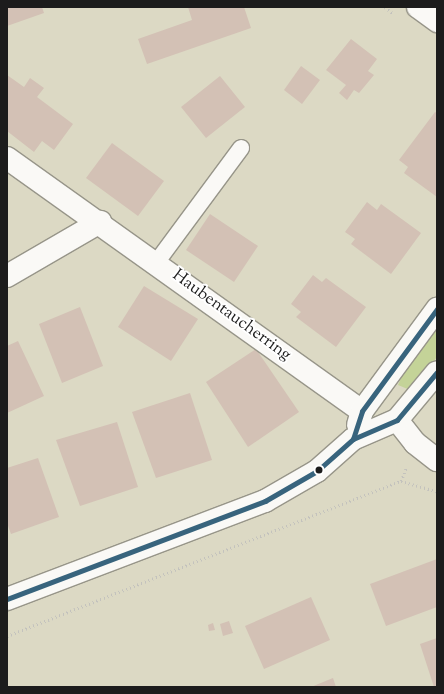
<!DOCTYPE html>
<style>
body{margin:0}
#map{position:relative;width:444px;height:694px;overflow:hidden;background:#dcd9c4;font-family:"Sorts Mill Goudy",serif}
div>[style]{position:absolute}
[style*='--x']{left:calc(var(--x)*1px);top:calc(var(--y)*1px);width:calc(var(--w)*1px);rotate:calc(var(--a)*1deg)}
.green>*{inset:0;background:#c4d398}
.building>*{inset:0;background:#d3c1b5}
.path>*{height:2.5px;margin-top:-1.25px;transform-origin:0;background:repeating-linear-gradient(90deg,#c3c2bd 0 1px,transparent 0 4px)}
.roads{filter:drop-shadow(1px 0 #979589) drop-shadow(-1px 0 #979589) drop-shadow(0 1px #979589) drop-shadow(0 -1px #979589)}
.service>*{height:16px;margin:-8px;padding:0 8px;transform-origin:8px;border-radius:8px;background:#faf9f6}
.minor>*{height:22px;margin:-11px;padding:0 11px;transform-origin:11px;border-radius:11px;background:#faf9f6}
.bus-1>*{height:5px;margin:-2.5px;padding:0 2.5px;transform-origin:2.5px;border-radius:2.5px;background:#38647d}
.dots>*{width:11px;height:11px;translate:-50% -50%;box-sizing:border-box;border:2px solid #fff;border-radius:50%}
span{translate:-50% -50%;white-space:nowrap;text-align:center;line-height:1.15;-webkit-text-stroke:4px #fff;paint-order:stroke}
.street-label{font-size:17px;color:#1c1c1c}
.frame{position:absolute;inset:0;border:8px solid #1c1c1c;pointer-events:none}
</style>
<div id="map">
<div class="green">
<div style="clip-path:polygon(437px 323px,437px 357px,410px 390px,398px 385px,406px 366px)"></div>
</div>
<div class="building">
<div style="clip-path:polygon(7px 7px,42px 7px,44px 13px,7px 26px)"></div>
<div style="clip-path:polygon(188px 7px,244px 7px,251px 28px,147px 64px,138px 39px,192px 20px)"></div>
<div style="clip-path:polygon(351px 39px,377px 59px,368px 71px,374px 75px,359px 93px,354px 90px,347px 100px,339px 93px,346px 85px,326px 70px)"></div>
<div style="clip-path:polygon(301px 66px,320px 80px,302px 104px,284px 90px)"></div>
<div style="clip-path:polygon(7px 75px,24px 87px,30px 78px,44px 88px,37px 97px,73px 124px,54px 150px,42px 141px,34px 152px,7px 131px)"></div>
<div style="clip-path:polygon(220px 76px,245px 107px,206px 138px,181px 107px)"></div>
<div style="clip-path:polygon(435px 112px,437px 113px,437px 197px,404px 173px,408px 167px,399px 160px)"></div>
<div style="clip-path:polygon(112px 143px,164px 181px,138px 216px,86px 178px)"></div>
<div style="clip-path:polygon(367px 202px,377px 210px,381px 204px,421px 233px,391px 274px,351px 244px,355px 239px,345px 232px)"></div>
<div style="clip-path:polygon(210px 214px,258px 246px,234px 282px,186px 250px)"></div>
<div style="clip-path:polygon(313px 275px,322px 282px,326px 278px,366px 307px,336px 347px,296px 317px,301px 312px,291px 304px)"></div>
<div style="clip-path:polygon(144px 286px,198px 319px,171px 361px,118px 327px)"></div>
<div style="clip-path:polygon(80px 307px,103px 366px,62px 383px,39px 324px)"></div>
<div style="clip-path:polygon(18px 341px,44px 396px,7px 413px,7px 346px)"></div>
<div style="clip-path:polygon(256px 349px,299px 412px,248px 447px,206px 382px)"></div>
<div style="clip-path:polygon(190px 393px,212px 460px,156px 478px,132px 412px)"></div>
<div style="clip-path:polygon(117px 422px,138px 487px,80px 506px,56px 440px)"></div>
<div style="clip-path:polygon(38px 458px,59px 517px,11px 534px,7px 523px,7px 468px)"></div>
<div style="clip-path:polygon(437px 559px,437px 607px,386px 626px,370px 584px)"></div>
<div style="clip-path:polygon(311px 597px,330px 640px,264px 669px,245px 626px)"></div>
<div style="clip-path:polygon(229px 621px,233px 633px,223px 636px,220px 624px)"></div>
<div style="clip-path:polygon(213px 623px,215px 630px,209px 631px,208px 625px)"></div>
<div style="clip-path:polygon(437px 638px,437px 687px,434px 687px,420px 644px)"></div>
<div style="clip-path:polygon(333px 678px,336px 687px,311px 687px)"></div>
</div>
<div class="path">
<div style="--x:385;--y:7;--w:11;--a:38"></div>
<div style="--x:401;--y:481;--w:37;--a:16"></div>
<div style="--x:7;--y:636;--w:423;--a:-21.5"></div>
<div style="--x:401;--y:481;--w:14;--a:-69"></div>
</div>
<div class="roads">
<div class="service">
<div style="--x:156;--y:263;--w:143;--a:-53.5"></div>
</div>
<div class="minor">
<div style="--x:418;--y:7;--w:24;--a:36"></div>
<div style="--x:7;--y:158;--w:436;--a:35.5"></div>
<div style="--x:7;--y:276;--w:108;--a:-30.1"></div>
<div style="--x:397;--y:420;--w:29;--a:52"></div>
<div style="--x:415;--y:443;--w:28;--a:38"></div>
<div style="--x:358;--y:425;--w:15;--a:-74"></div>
<div style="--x:362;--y:411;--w:127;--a:-53.7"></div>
<div style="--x:7;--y:599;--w:276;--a:-20.8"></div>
<div style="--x:265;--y:501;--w:60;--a:-30"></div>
<div style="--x:317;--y:471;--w:48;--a:-41.6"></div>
<div style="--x:353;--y:439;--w:48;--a:-23.4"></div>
<div style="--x:397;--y:420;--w:62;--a:-50.2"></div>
</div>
</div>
<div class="bus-1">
<div style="--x:353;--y:439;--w:29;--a:-72"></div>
<div style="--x:362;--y:411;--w:127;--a:-53.7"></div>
<div style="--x:7;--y:599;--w:276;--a:-20.8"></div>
<div style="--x:265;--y:501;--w:60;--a:-30"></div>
<div style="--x:317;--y:471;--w:48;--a:-41.6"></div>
<div style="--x:353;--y:439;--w:48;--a:-23.4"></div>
<div style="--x:397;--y:420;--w:62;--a:-50.2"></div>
</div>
<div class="dots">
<div style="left:319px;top:470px;background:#1c1c1c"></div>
</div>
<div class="street-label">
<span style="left:231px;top:316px;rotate:36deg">Haubentaucherring</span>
</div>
<div class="frame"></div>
</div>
